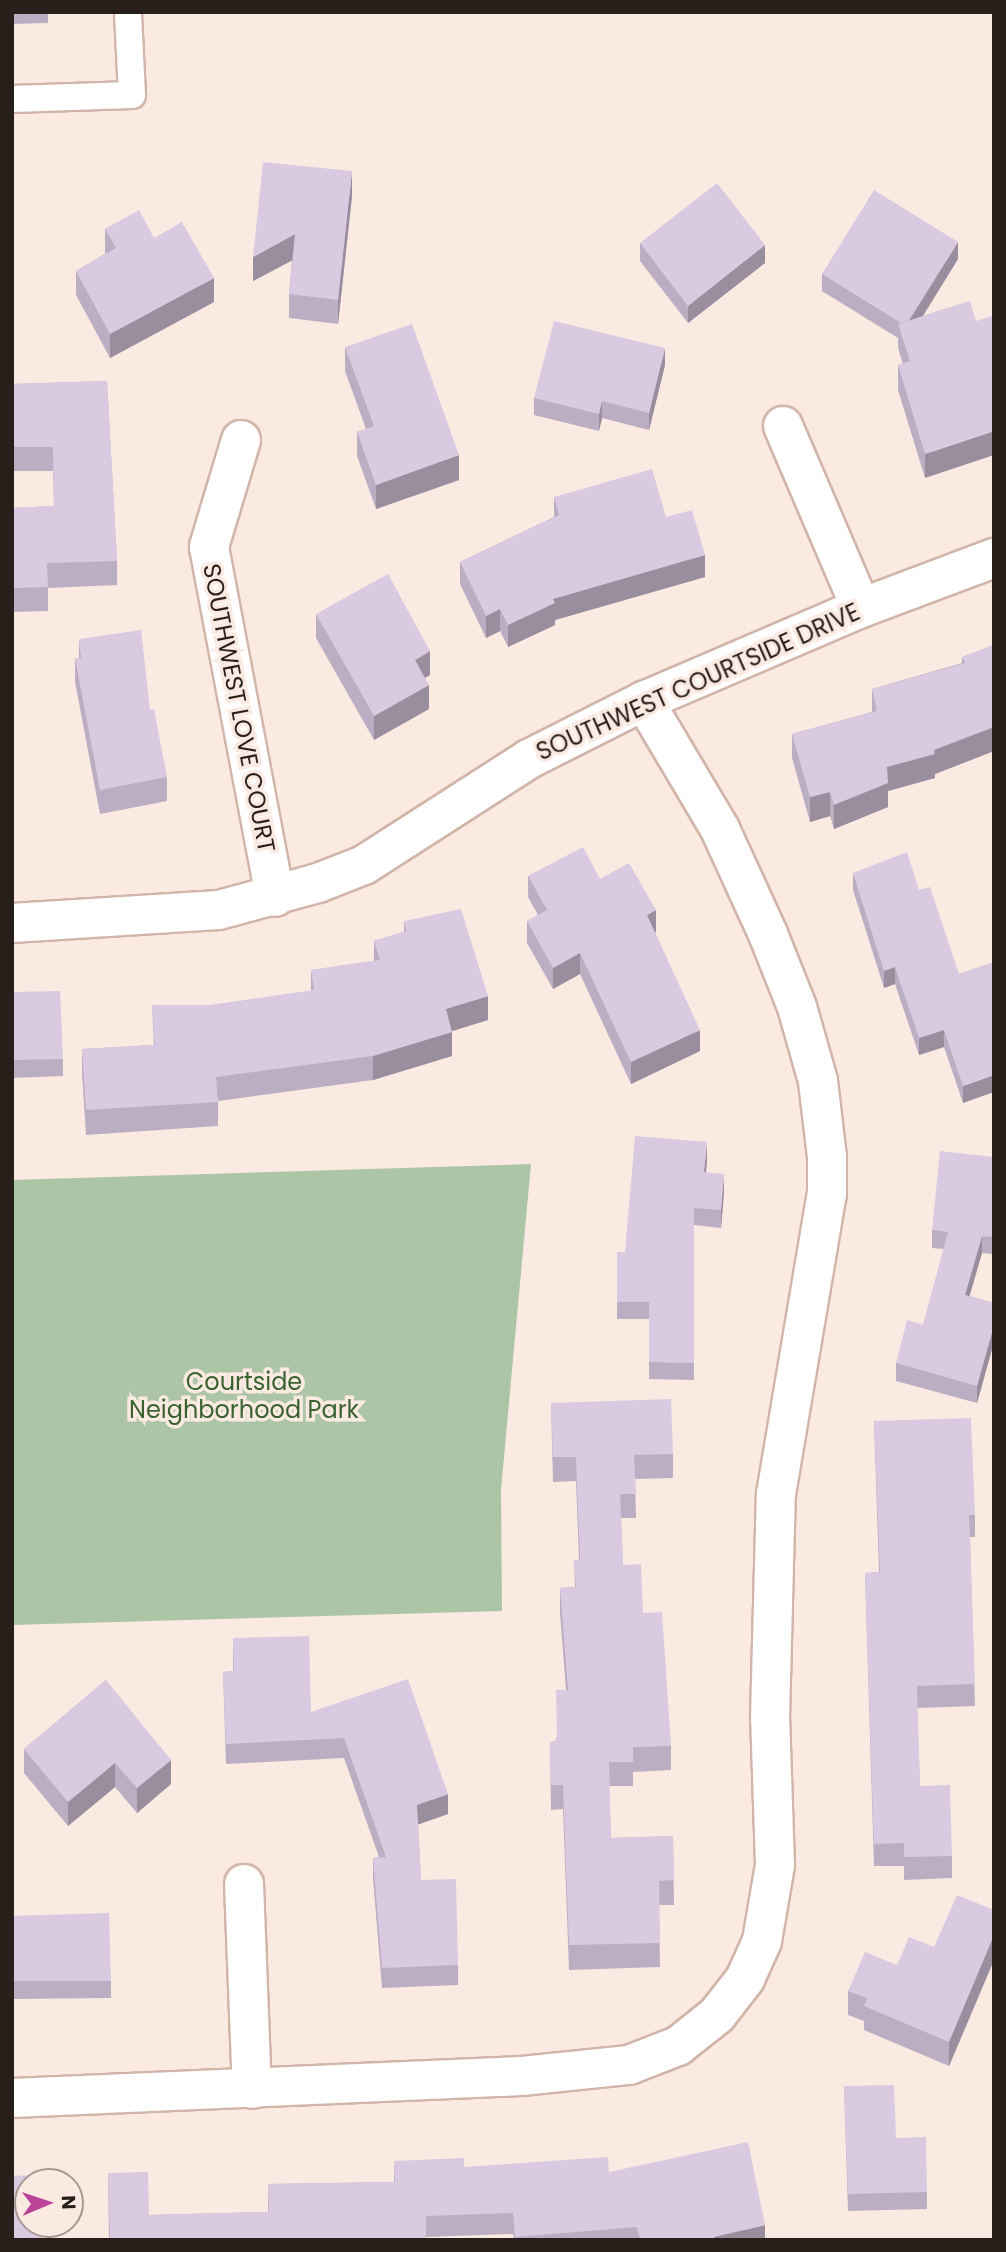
<!DOCTYPE html>
<style>
body{margin:0}
#map{position:relative;width:1006px;height:2252px;overflow:hidden;background:#fbeae2;font-family:Poppins,sans-serif}
div>[style]{position:absolute}
[style*='--x']{left:calc(var(--x)*1px);top:calc(var(--y)*1px);width:calc(var(--w)*1px);rotate:calc(var(--a)*1deg)}
.green>*{inset:0;background:#acc5a7}
.roads{filter:drop-shadow(2px 0 #d0b5a8) drop-shadow(-2px 0 #d0b5a8) drop-shadow(0 2px #d0b5a8) drop-shadow(0 -2px #d0b5a8)}
.lane>*{height:26px;margin:-13px;padding:0 13px;transform-origin:13px;border-radius:13px;background:#fff}
.street>*{height:38px;margin:-19px;padding:0 19px;transform-origin:19px;border-radius:19px;background:#fff}
.wall>*{inset:0;background:#bbaec2}
.shaded-wall>*{inset:0;background:#998d9e}
.building>*{inset:0;background:#dacae1}
span{translate:-50% -50%;white-space:nowrap;text-align:center;line-height:1.15;-webkit-text-stroke:7px #fbeae2;paint-order:stroke}
.street-label{font-size:24px;color:#281e1a}
.park-label{font-size:24px;color:#3a6332}
.frame{position:absolute;inset:0;border:14px solid #281e1a;pointer-events:none}
.north{position:absolute;left:14px;top:2168px;width:70px;height:70px;box-sizing:border-box;background:#fbeae2;border:2px solid #a79892;border-radius:50%;rotate:88deg;font-size:19px;font-weight:700;line-height:28px;text-align:center;color:#281e1a}
.north::after{content:'';display:block;margin:auto;width:24px;height:32px;background:#bc4498;clip-path:polygon(50% 0,100% 100%,50% 72%,0 100%)}
</style>
<div id="map">
<div class="green">
<div style="clip-path:polygon(531px 1164px,501px 1490px,502px 1611px,12px 1625px,12px 1180px)"></div>
</div>
<div class="roads">
<div class="lane">
<div style="--x:12;--y:99;--w:120;--a:-1.9"></div>
<div style="--x:132;--y:95;--w:83;--a:-92.8"></div>
</div>
<div class="street">
<div style="--x:783;--y:426;--w:198;--a:66.8"></div>
<div style="--x:241;--y:440;--w:112;--a:106.7"></div>
<div style="--x:209;--y:547;--w:356;--a:79.3"></div>
<div style="--x:12;--y:923;--w:207;--a:-3.6"></div>
<div style="--x:219;--y:910;--w:103;--a:-15.3"></div>
<div style="--x:318;--y:883;--w:49;--a:-21.4"></div>
<div style="--x:364;--y:865;--w:196;--a:-32.7"></div>
<div style="--x:529;--y:759;--w:129;--a:-26.8"></div>
<div style="--x:644;--y:701;--w:236;--a:-23.2"></div>
<div style="--x:861;--y:608;--w:142;--a:-20.6"></div>
<div style="--x:244;--y:1884;--w:205;--a:87.8"></div>
<div style="--x:12;--y:2098;--w:510;--a:-2.47"></div>
<div style="--x:522;--y:2076;--w:108;--a:-5.9"></div>
<div style="--x:629;--y:2065;--w:53;--a:-21.2"></div>
<div style="--x:678;--y:2046;--w:50;--a:-38.5"></div>
<div style="--x:717;--y:2015;--w:46;--a:-52.1"></div>
<div style="--x:745;--y:1979;--w:42;--a:-65.9"></div>
<div style="--x:762;--y:1941;--w:77;--a:-80.3"></div>
<div style="--x:775;--y:1865;--w:147;--a:-91.9"></div>
<div style="--x:770;--y:1718;--w:224;--a:-88.5"></div>
<div style="--x:776;--y:1494;--w:304;--a:-80.4"></div>
<div style="--x:827;--y:1194;--w:37;--a:-90"></div>
<div style="--x:827;--y:1157;--w:77;--a:-96.8"></div>
<div style="--x:818;--y:1081;--w:77;--a:-105.8"></div>
<div style="--x:797;--y:1007;--w:79;--a:-111.7"></div>
<div style="--x:768;--y:934;--w:115;--a:-114.6"></div>
<div style="--x:720;--y:829;--w:149;--a:-120.7"></div>
</div>
</div>
<div class="wall">
<div style="clip-path:polygon(12px 12px,48px 12px,48px 23px,12px 24px)"></div>
<div style="clip-path:polygon(352px 196px,338px 324px,289px 318px,289px 294px,292px 260px,253px 281px)"></div>
<div style="clip-path:polygon(105px 229px,154px 238px,214px 302px,110px 358px,76px 295px,76px 271px,105px 254px)"></div>
<div style="clip-path:polygon(640px 243px,765px 263px,688px 323px,640px 261px)"></div>
<div style="clip-path:polygon(958px 259px,923px 316px,970px 301px,925px 478px,898px 390px,898px 365px,903px 364px,898px 348px,898px 338px,822px 291px,822px 274px)"></div>
<div style="clip-path:polygon(345px 347px,459px 480px,376px 509px,357px 456px,357px 432px,366px 429px,345px 371px)"></div>
<div style="clip-path:polygon(665px 365px,649px 430px,602px 418px,599px 431px,534px 415px,534px 398px)"></div>
<div style="clip-path:polygon(107px 381px,117px 561px,117px 585px,48px 588px,48px 611px,12px 612px,12px 508px,54px 506px,53px 471px,12px 471px,12px 384px)"></div>
<div style="clip-path:polygon(554px 497px,666px 517px,705px 577px,555px 620px,555px 625px,508px 647px,500px 631px,486px 638px,460px 584px,460px 562px,554px 517px)"></div>
<div style="clip-path:polygon(316px 614px,430px 675px,425px 678px,429px 709px,374px 740px,316px 638px)"></div>
<div style="clip-path:polygon(79px 639px,150px 710px,167px 777px,167px 801px,100px 814px,75px 682px,75px 658px,79px 658px)"></div>
<div style="clip-path:polygon(994px 645px,994px 751px,935px 774px,935px 778px,888px 791px,888px 807px,834px 829px,830px 816px,810px 822px,792px 758px,792px 734px,872px 712px,872px 689px,962px 663px,962px 657px)"></div>
<div style="clip-path:polygon(853px 873px,919px 890px,959px 974px,994px 962px,963px 1103px,944px 1047px,919px 1055px,895px 984px,884px 988px,853px 890px)"></div>
<div style="clip-path:polygon(528px 876px,600px 879px,656px 932px,655px 932px,700px 1051px,631px 1084px,580px 974px,553px 989px,527px 943px,527px 921px,538px 915px,528px 897px)"></div>
<div style="clip-path:polygon(404px 921px,488px 1020px,452px 1031px,452px 1056px,373px 1080px,218px 1101px,218px 1126px,86px 1135px,82px 1073px,82px 1049px,154px 1045px,152px 1005px,212px 1005px,311px 991px,311px 970px,374px 961px,374px 941px,404px 932px)"></div>
<div style="clip-path:polygon(12px 992px,63px 1059px,63px 1076px,12px 1078px)"></div>
<div style="clip-path:polygon(994px 1157px,994px 1254px,982px 1253px,969px 1296px,994px 1303px,994px 1342px,977px 1403px,896px 1381px,896px 1363px,923px 1325px,944px 1249px,932px 1248px,932px 1230px)"></div>
<div style="clip-path:polygon(707px 1160px,706px 1173px,724px 1192px,721px 1228px,694px 1225px,694px 1380px,649px 1379px,649px 1319px,617px 1319px,617px 1252px,625px 1252px)"></div>
<div style="clip-path:polygon(551px 1403px,673px 1454px,673px 1478px,635px 1479px,636px 1518px,621px 1518px,623px 1565px,643px 1613px,671px 1746px,671px 1770px,633px 1772px,633px 1786px,609px 1786px,611px 1838px,673px 1836px,674px 1905px,659px 1905px,660px 1967px,569px 1970px,563px 1809px,551px 1810px,550px 1742px,556px 1741px,566px 1690px,560px 1613px,560px 1588px,575px 1587px,574px 1560px,579px 1560px,576px 1481px,553px 1482px)"></div>
<div style="clip-path:polygon(874px 1421px,975px 1515px,975px 1537px,970px 1537px,975px 1706px,917px 1708px,920px 1786px,952px 1856px,952px 1878px,904px 1880px,904px 1866px,874px 1866px,865px 1573px,879px 1572px)"></div>
<div style="clip-path:polygon(233px 1638px,311px 1712px,448px 1814px,418px 1824px,421px 1880px,458px 1965px,458px 1985px,382px 1988px,373px 1878px,373px 1858px,379px 1857px,344px 1758px,226px 1764px,223px 1672px,233px 1671px)"></div>
<div style="clip-path:polygon(106px 1680px,171px 1784px,137px 1813px,115px 1787px,68px 1826px,24px 1773px,24px 1749px)"></div>
<div style="clip-path:polygon(994px 1910px,994px 1960px,949px 2066px,864px 2030px,864px 2021px,848px 2015px,848px 1991px,934px 1947px)"></div>
<div style="clip-path:polygon(12px 1916px,111px 1981px,111px 1998px,12px 1999px)"></div>
<div style="clip-path:polygon(844px 2086px,896px 2138px,927px 2192px,927px 2209px,848px 2211px)"></div>
<div style="clip-path:polygon(394px 2161px,464px 2167px,609px 2172px,765px 2240px,514px 2240px,513px 2234px,426px 2237px,109px 2238px,108px 2173px,149px 2215px,268px 2212px,268px 2184px,394px 2182px)"></div>
</div>
<div class="shaded-wall">
<div style="clip-path:polygon(352px 171px,352px 196px,338px 324px,338px 300px)"></div>
<div style="clip-path:polygon(295px 234px,295px 259px,253px 281px,253px 257px)"></div>
<div style="clip-path:polygon(958px 242px,958px 259px,906px 343px,906px 326px)"></div>
<div style="clip-path:polygon(765px 245px,765px 263px,688px 323px,688px 306px)"></div>
<div style="clip-path:polygon(214px 278px,214px 302px,110px 358px,110px 334px)"></div>
<div style="clip-path:polygon(665px 348px,665px 365px,649px 430px,649px 413px)"></div>
<div style="clip-path:polygon(602px 401px,602px 418px,599px 431px,599px 414px)"></div>
<div style="clip-path:polygon(994px 431px,994px 455px,925px 478px,925px 454px)"></div>
<div style="clip-path:polygon(459px 455px,459px 480px,376px 509px,376px 485px)"></div>
<div style="clip-path:polygon(705px 555px,705px 577px,555px 620px,555px 625px,508px 647px,508px 625px,553px 599px)"></div>
<div style="clip-path:polygon(500px 609px,500px 631px,486px 638px,486px 616px)"></div>
<div style="clip-path:polygon(430px 651px,430px 675px,415px 684px,415px 660px)"></div>
<div style="clip-path:polygon(429px 685px,429px 709px,374px 740px,374px 716px)"></div>
<div style="clip-path:polygon(994px 727px,994px 751px,935px 774px,935px 778px,888px 791px,888px 807px,834px 829px,834px 805px,887px 767px)"></div>
<div style="clip-path:polygon(830px 792px,830px 816px,810px 822px,810px 797px)"></div>
<div style="clip-path:polygon(656px 910px,656px 932px,647px 937px,647px 915px)"></div>
<div style="clip-path:polygon(580px 953px,580px 974px,553px 989px,553px 968px)"></div>
<div style="clip-path:polygon(895px 967px,895px 984px,884px 988px,884px 971px)"></div>
<div style="clip-path:polygon(488px 996px,488px 1020px,446px 1033px,446px 1009px)"></div>
<div style="clip-path:polygon(700px 1030px,700px 1051px,631px 1084px,631px 1062px)"></div>
<div style="clip-path:polygon(944px 1030px,944px 1047px,919px 1055px,919px 1038px)"></div>
<div style="clip-path:polygon(452px 1032px,452px 1056px,373px 1080px,373px 1056px)"></div>
<div style="clip-path:polygon(994px 1075px,994px 1092px,963px 1103px,963px 1086px)"></div>
<div style="clip-path:polygon(707px 1142px,707px 1160px,704px 1190px,704px 1172px)"></div>
<div style="clip-path:polygon(724px 1174px,724px 1192px,721px 1228px,721px 1210px)"></div>
<div style="clip-path:polygon(982px 1236px,982px 1253px,965px 1312px,965px 1295px)"></div>
<div style="clip-path:polygon(994px 1325px,994px 1342px,977px 1403px,977px 1386px)"></div>
<div style="clip-path:polygon(171px 1760px,171px 1784px,137px 1813px,137px 1788px)"></div>
<div style="clip-path:polygon(115px 1763px,115px 1787px,68px 1826px,68px 1802px)"></div>
<div style="clip-path:polygon(448px 1794px,448px 1814px,417px 1825px,417px 1805px)"></div>
<div style="clip-path:polygon(994px 1935px,994px 1960px,949px 2066px,949px 2042px)"></div>
<div style="clip-path:polygon(765px 2225px,765px 2240px,714px 2240px,714px 2237px)"></div>
</div>
<div class="building">
<div style="clip-path:polygon(263px 162px,352px 171px,338px 300px,289px 294px,295px 234px,253px 257px)"></div>
<div style="clip-path:polygon(717px 183px,765px 245px,688px 306px,640px 243px)"></div>
<div style="clip-path:polygon(874px 190px,958px 242px,909px 320px,901px 323px,822px 274px)"></div>
<div style="clip-path:polygon(139px 210px,154px 238px,182px 222px,214px 278px,110px 334px,76px 271px,116px 248px,105px 229px)"></div>
<div style="clip-path:polygon(970px 301px,976px 321px,994px 315px,994px 431px,925px 454px,898px 365px,910px 361px,898px 324px)"></div>
<div style="clip-path:polygon(554px 321px,665px 348px,649px 413px,602px 401px,599px 414px,534px 398px)"></div>
<div style="clip-path:polygon(412px 324px,459px 455px,376px 485px,357px 432px,374px 426px,345px 347px)"></div>
<div style="clip-path:polygon(107px 381px,117px 561px,47px 563px,48px 587px,12px 588px,12px 508px,54px 506px,53px 447px,12px 447px,12px 384px)"></div>
<div style="clip-path:polygon(652px 469px,666px 517px,692px 510px,705px 555px,553px 599px,555px 603px,508px 625px,500px 609px,486px 616px,460px 562px,559px 515px,554px 497px)"></div>
<div style="clip-path:polygon(388px 574px,430px 651px,415px 660px,429px 685px,374px 716px,316px 614px)"></div>
<div style="clip-path:polygon(141px 630px,150px 710px,154px 709px,167px 777px,100px 790px,75px 658px,81px 658px,79px 639px)"></div>
<div style="clip-path:polygon(994px 645px,994px 727px,934px 750px,935px 754px,887px 767px,888px 783px,834px 805px,830px 792px,810px 797px,792px 734px,877px 711px,872px 689px,965px 663px,962px 657px)"></div>
<div style="clip-path:polygon(583px 847px,600px 879px,629px 863px,656px 910px,647px 915px,700px 1030px,631px 1062px,580px 953px,553px 968px,527px 921px,547px 910px,528px 876px)"></div>
<div style="clip-path:polygon(907px 852px,919px 890px,930px 887px,959px 974px,994px 962px,994px 1075px,963px 1086px,944px 1030px,919px 1038px,895px 967px,884px 971px,853px 873px)"></div>
<div style="clip-path:polygon(461px 909px,488px 996px,446px 1009px,452px 1032px,373px 1056px,216px 1077px,218px 1102px,86px 1110px,82px 1049px,155px 1045px,152px 1005px,212px 1005px,314px 990px,311px 970px,380px 960px,374px 941px,406px 931px,404px 921px)"></div>
<div style="clip-path:polygon(60px 991px,63px 1059px,12px 1060px,12px 992px)"></div>
<div style="clip-path:polygon(635px 1136px,707px 1142px,704px 1172px,724px 1174px,721px 1210px,694px 1208px,694px 1363px,649px 1362px,649px 1302px,617px 1302px,617px 1252px,625px 1252px)"></div>
<div style="clip-path:polygon(940px 1151px,994px 1157px,994px 1237px,982px 1236px,965px 1295px,994px 1303px,994px 1325px,977px 1386px,896px 1363px,907px 1320px,923px 1325px,948px 1232px,932px 1230px)"></div>
<div style="clip-path:polygon(671px 1399px,673px 1454px,634px 1455px,636px 1494px,620px 1494px,623px 1565px,641px 1564px,643px 1613px,662px 1612px,671px 1746px,633px 1747px,633px 1762px,609px 1762px,611px 1838px,673px 1836px,674px 1880px,659px 1881px,660px 1943px,569px 1945px,563px 1785px,551px 1785px,550px 1742px,557px 1741px,556px 1690px,568px 1690px,560px 1588px,576px 1587px,574px 1560px,580px 1560px,576px 1457px,553px 1457px,551px 1403px)"></div>
<div style="clip-path:polygon(971px 1418px,975px 1515px,969px 1515px,975px 1684px,917px 1686px,920px 1786px,950px 1785px,952px 1856px,904px 1857px,904px 1843px,874px 1844px,865px 1573px,880px 1572px,874px 1421px)"></div>
<div style="clip-path:polygon(309px 1636px,311px 1712px,408px 1679px,448px 1794px,417px 1805px,421px 1880px,456px 1879px,458px 1965px,382px 1968px,373px 1858px,386px 1857px,344px 1738px,226px 1744px,223px 1672px,234px 1671px,233px 1638px)"></div>
<div style="clip-path:polygon(106px 1680px,171px 1760px,137px 1788px,115px 1763px,68px 1802px,24px 1749px)"></div>
<div style="clip-path:polygon(957px 1895px,994px 1910px,994px 1935px,949px 2042px,864px 2006px,867px 1998px,848px 1991px,865px 1952px,897px 1965px,909px 1937px,934px 1947px)"></div>
<div style="clip-path:polygon(109px 1913px,111px 1981px,12px 1981px,12px 1916px)"></div>
<div style="clip-path:polygon(894px 2085px,896px 2138px,926px 2137px,927px 2192px,848px 2194px,844px 2086px)"></div>
<div style="clip-path:polygon(748px 2142px,765px 2225px,714px 2237px,715px 2240px,640px 2240px,637px 2227px,515px 2237px,513px 2213px,426px 2216px,426px 2240px,98px 2240px,110px 2238px,108px 2173px,148px 2172px,149px 2215px,269px 2212px,268px 2184px,395px 2182px,394px 2161px,464px 2158px,464px 2167px,608px 2157px,609px 2172px)"></div>
<div style="clip-path:polygon(38px 2175px,39px 2182px,28px 2182px,28px 2224px,41px 2224px,42px 2240px,12px 2240px,12px 2176px)"></div>
</div>
<div class="street-label">
<span style="left:698px;top:682px;rotate:-24deg">SOUTHWEST COURTSIDE DRIVE</span>
<span style="left:239px;top:708px;rotate:79deg">SOUTHWEST LOVE COURT</span>
</div>
<div class="park-label">
<span style="left:244px;top:1396px">Courtside<br>Neighborhood Park</span>
</div>
<div class="frame"></div>
<div class="north">N</div>
</div>
